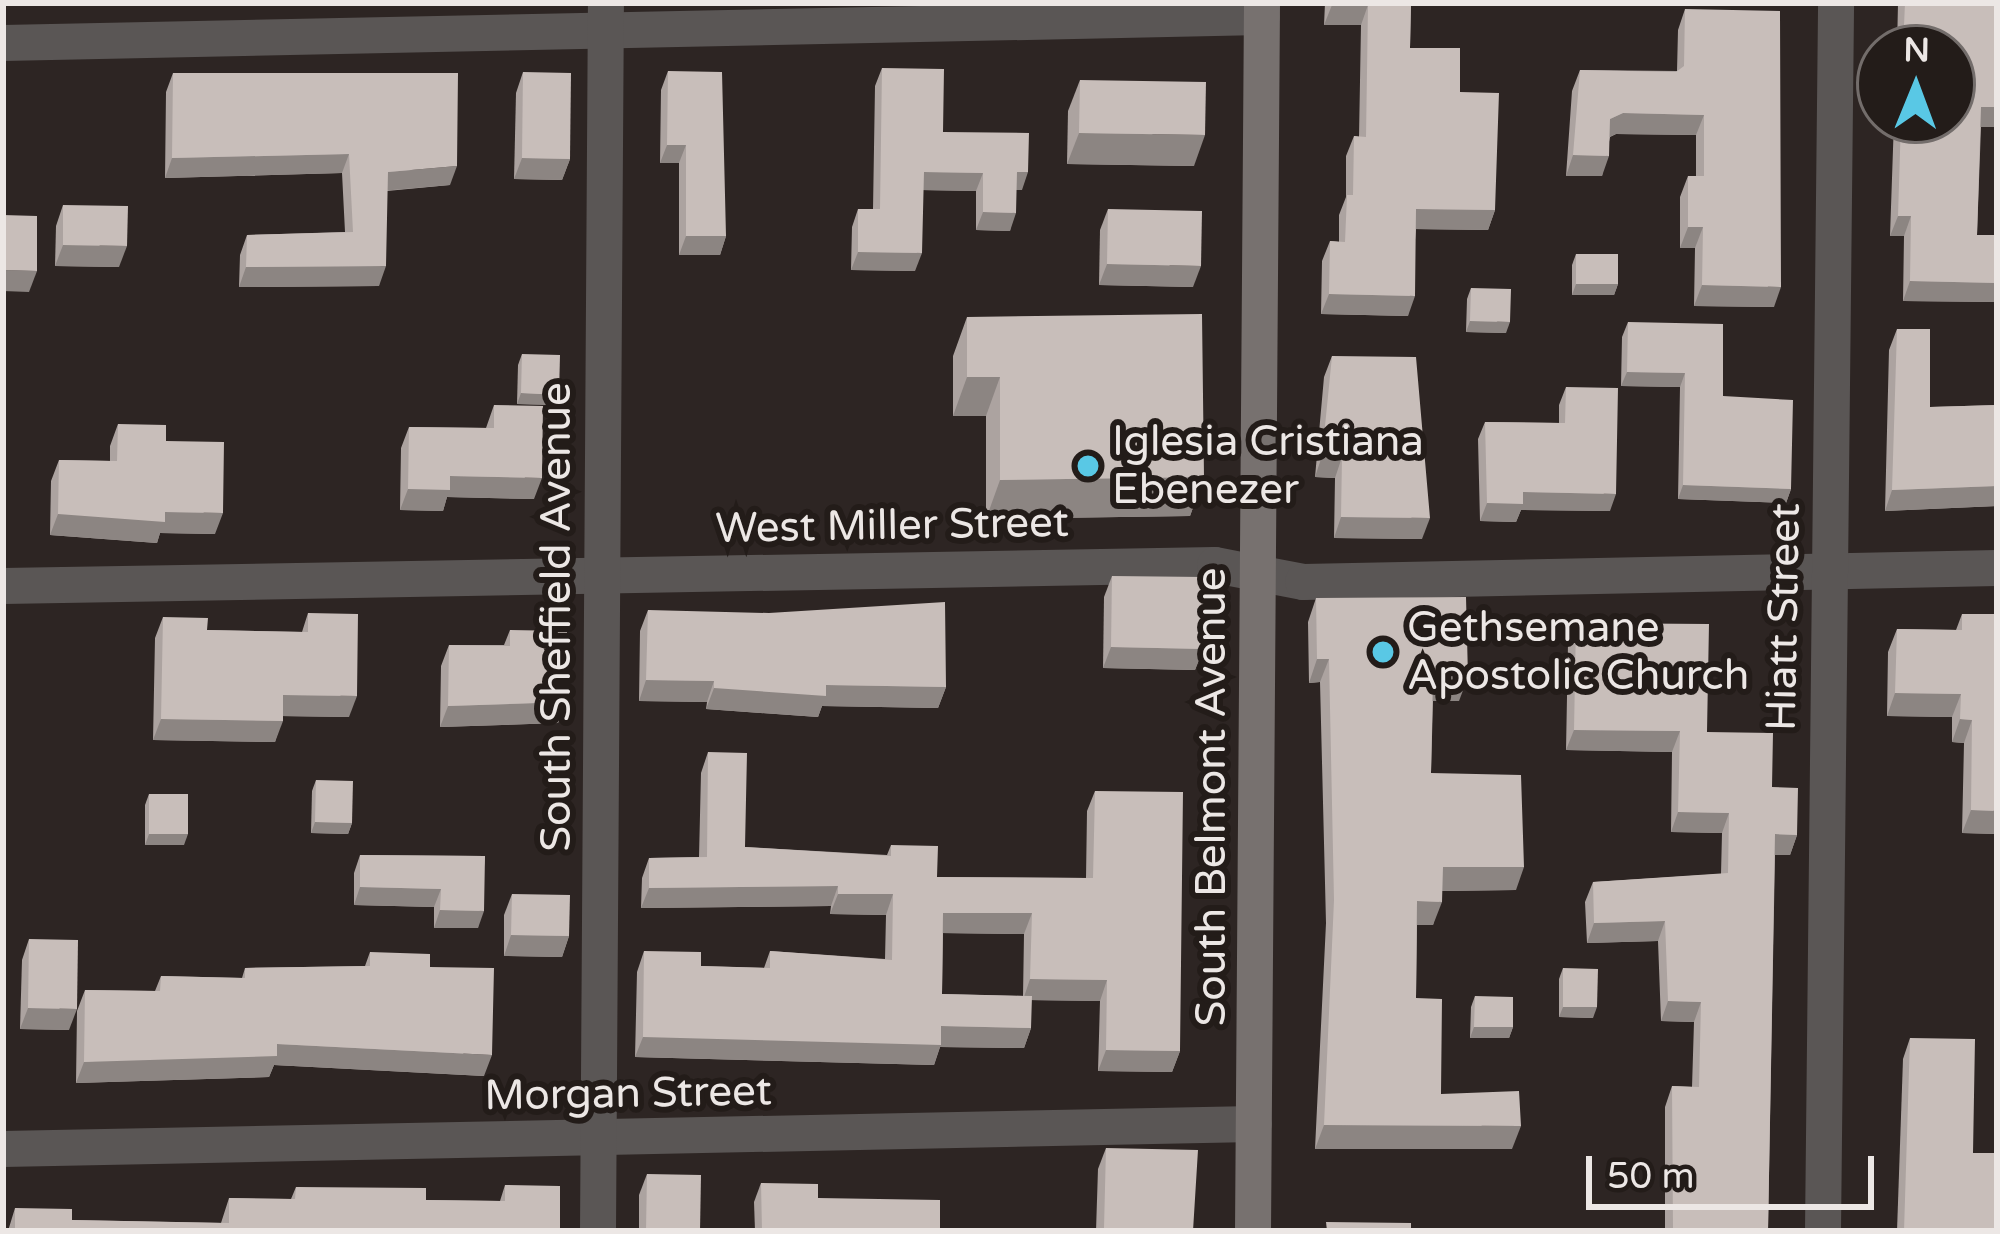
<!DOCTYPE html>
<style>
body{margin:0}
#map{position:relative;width:2000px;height:1234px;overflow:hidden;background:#2d2523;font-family:"Varela Round",sans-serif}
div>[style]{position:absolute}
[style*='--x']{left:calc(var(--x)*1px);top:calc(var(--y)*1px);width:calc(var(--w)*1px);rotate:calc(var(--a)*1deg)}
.minor>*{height:36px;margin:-18px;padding:0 18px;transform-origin:18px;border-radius:18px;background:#5a5655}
.secondary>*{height:36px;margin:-18px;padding:0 18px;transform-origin:18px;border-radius:18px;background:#77716f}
.wall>*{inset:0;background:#aca3a0}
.shaded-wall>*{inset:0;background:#8c8582}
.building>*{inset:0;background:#c8beba}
.dots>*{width:33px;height:33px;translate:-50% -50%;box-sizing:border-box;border:6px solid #231c19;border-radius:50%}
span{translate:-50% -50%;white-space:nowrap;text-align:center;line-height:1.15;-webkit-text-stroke:12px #231c19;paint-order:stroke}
.poi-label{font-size:42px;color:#ece7e5}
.left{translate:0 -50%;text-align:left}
.street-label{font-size:42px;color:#ece7e5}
.frame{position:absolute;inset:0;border:6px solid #ece7e5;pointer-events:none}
.north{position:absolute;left:1856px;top:24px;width:120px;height:120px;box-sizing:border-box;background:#231c19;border:3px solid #736d6b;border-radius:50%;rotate:1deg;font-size:33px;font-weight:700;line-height:48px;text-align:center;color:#ece7e5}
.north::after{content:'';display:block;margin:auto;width:42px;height:54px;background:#59c8e5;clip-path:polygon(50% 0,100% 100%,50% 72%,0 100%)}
.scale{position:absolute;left:1586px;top:1156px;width:288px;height:54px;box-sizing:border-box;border:6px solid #ece7e5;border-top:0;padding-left:15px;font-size:36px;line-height:42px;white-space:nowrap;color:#ece7e5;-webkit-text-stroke:9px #231c19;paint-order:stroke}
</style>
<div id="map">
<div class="minor">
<div style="--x:3;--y:43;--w:1259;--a:-1.18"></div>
<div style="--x:3;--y:586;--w:1212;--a:-0.99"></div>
<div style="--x:1215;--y:565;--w:90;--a:10.9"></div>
<div style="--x:1303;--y:582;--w:694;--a:-1.16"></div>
<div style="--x:3;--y:1149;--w:1251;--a:-1.14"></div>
<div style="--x:598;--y:1231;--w:1228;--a:-89.63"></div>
<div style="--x:1823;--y:1231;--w:1228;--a:-89.39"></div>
</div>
<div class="secondary">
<div style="--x:1253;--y:1231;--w:1228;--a:-89.58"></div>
</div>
<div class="wall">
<div style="clip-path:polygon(1325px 3px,1411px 3px,1410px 48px,1460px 92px,1495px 210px,1488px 230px,1416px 229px,1408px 316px,1321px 314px,1322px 261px,1330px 241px,1339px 242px,1339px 215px,1346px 197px,1346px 156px,1354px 136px,1359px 137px,1361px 25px,1324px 25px)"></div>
<div style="clip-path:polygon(1898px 3px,1997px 3px,1997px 127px,1981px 127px,1977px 235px,1997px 235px,1997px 297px,1995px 302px,1903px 301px,1904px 236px,1890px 236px,1894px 120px,1952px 120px,1952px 48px,1897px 48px)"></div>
<div style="clip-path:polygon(1685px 9px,1774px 307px,1694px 306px,1695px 248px,1680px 248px,1680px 197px,1688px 176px,1696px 176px,1696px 135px,1616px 134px,1610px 137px,1602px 176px,1566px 176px,1572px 91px,1580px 70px,1677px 71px,1678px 30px)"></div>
<div style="clip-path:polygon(882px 68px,943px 132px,1022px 190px,1016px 190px,1010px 231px,976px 230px,976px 191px,923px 190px,915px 271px,851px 270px,852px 227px,858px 209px,873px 209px,875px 86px)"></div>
<div style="clip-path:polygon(668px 71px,726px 236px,720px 255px,679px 255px,679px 163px,660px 163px,661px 90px)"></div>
<div style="clip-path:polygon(523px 72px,570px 159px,562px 180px,514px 179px,516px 93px)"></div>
<div style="clip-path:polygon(173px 73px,450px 185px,387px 191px,379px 286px,239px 287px,240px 255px,247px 235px,345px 232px,342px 173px,165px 178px,166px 92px)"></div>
<div style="clip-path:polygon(1080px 80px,1194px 166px,1067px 164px,1068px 111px)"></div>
<div style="clip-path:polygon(63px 205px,119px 267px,55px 266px,56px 226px)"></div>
<div style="clip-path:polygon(1108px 209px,1193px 287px,1099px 285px,1100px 230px)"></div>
<div style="clip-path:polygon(1576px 254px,1618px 284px,1614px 295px,1572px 295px,1572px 265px)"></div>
<div style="clip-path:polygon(1471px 288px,1506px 333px,1466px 332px,1467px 299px)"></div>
<div style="clip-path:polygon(967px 317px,1204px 477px,1190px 516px,986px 519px,986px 416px,953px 416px,953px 356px)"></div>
<div style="clip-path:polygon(1628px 322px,1723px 396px,1791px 489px,1786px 503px,1678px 499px,1680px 387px,1621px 386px,1622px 337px)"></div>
<div style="clip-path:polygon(1897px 329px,1930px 407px,1997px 405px,1997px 506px,1885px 511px,1889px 350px)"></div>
<div style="clip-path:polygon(522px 354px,559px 395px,555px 405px,517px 404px,518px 365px)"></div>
<div style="clip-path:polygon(1332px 356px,1422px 539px,1334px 538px,1335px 478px,1315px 477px,1324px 377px)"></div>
<div style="clip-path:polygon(1566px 387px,1610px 511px,1521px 510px,1516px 522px,1480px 521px,1478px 439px,1485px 422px,1559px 423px,1559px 405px)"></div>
<div style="clip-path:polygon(494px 405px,534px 499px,447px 497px,443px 511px,400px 510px,401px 448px,409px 427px,486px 428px)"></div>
<div style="clip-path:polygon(118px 424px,166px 441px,215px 534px,160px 533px,157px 543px,50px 535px,51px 481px,59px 460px,110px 461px,110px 446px)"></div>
<div style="clip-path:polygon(1112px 576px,1203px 649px,1195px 670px,1103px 668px,1104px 597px)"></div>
<div style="clip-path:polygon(1316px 598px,1459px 701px,1433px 701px,1431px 773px,1516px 890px,1442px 891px,1433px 925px,1417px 925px,1416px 998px,1441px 1094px,1512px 1149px,1315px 1149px,1326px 923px,1320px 682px,1309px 683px,1308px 622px)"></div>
<div style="clip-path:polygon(648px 610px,946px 687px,938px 708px,822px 706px,818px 717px,706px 709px,707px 702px,639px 701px,640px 631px)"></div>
<div style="clip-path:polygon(308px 613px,349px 717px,283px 716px,275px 742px,153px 740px,155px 638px,163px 617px,207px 630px,302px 632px)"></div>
<div style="clip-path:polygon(1962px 614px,1997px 834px,1962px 833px,1964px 743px,1952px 742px,1952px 717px,1887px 716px,1888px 652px,1897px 629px,1956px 630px)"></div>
<div style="clip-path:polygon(1576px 623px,1772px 787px,1797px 835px,1790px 855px,1775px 855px,1768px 1231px,1665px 1231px,1665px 1107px,1672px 1086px,1692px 1087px,1694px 1022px,1661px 1021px,1658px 941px,1587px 943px,1585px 902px,1593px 882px,1721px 874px,1722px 833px,1671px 832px,1672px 752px,1566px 750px,1568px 643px)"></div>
<div style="clip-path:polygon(510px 630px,566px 702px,558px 723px,440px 727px,441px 666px,449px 645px,504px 645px)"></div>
<div style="clip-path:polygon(evenodd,708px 752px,745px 847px,887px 855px,891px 845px,937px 877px,1086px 878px,1087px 811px,1095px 791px,1180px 1051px,1172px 1072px,1098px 1071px,1100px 1001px,1031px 1000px,1031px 1028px,1024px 1048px,940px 1047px,934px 1065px,635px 1057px,637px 972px,644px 951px,701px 966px,764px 968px,770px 951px,885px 959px,886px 915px,830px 914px,831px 906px,641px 908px,642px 878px,649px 858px,699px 857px,701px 773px,708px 752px,943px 933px,1024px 934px,1023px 996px,942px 994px,943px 933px)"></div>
<div style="clip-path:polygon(316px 780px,352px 823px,348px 834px,311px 833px,312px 791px)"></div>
<div style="clip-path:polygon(149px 794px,184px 845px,145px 845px,145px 805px)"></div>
<div style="clip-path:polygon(360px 855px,485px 856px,478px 928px,434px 928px,434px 907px,354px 905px,354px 873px)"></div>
<div style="clip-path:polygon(512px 894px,569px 936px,562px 957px,504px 956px,504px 915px)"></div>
<div style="clip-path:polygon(29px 939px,69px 1030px,20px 1029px,22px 960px)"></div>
<div style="clip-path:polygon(370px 952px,484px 1076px,274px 1065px,269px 1077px,76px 1083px,77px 1011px,85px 990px,155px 991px,161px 976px,242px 978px,245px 968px,365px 966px)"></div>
<div style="clip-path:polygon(1563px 968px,1593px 1018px,1559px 1017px,1559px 979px)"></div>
<div style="clip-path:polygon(1475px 996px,1513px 1027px,1509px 1038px,1470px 1038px,1471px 1007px)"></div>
<div style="clip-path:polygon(1910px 1038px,1973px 1153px,1997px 1231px,1897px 1231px,1903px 1059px)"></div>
<div style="clip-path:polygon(1106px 1148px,1193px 1231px,1096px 1231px,1098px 1169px)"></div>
<div style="clip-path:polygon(647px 1174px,700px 1231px,639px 1231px,639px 1195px)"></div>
<div style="clip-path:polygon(761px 1183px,818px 1198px,940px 1231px,755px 1231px,754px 1202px)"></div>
<div style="clip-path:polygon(505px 1185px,560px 1231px,8px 1231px,15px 1208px,72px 1220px,221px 1223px,229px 1198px,291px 1199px,296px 1187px,426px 1200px,500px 1201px)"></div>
</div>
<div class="shaded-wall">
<div style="clip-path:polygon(1332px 5px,1368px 5px,1361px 25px,1324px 25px)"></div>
<div style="clip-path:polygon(1981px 107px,1997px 107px,1997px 127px,1974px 127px)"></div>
<div style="clip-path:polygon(1623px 113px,1704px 115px,1696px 135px,1616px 134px,1603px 140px,1610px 119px)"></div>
<div style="clip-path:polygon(1079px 133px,1205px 135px,1194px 166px,1067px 164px)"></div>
<div style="clip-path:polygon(667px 145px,686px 145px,679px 163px,660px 163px)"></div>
<div style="clip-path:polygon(349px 154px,342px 173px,165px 178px,172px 158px)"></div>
<div style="clip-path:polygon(1573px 155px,1609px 156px,1602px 176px,1566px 176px)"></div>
<div style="clip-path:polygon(522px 158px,570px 159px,562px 180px,514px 179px)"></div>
<div style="clip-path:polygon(457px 166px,450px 185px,381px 191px,388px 172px)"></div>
<div style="clip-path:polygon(924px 172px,983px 173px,976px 191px,917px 190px)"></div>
<div style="clip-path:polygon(1017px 172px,1028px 172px,1022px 190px,1010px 190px)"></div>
<div style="clip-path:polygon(1416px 209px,1495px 210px,1488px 230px,1409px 229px)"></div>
<div style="clip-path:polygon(983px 212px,1016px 213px,1010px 231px,976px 230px)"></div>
<div style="clip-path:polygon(1898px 216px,1911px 216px,1904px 236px,1890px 236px)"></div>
<div style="clip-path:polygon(1688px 227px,1703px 227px,1695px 248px,1680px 248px)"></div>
<div style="clip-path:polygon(686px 236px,726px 236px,720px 255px,679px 255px)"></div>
<div style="clip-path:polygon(63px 245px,127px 246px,119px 267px,55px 266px)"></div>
<div style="clip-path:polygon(858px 252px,922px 253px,915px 271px,851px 270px)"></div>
<div style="clip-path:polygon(1107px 264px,1201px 266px,1193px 287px,1099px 285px)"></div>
<div style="clip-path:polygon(386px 266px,379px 286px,239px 287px,246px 267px)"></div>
<div style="clip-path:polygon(3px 270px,37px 271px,29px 292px,3px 291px)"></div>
<div style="clip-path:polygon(1910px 281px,1997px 283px,1997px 297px,1995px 302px,1903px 301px)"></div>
<div style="clip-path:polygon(1576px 284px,1618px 284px,1614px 295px,1572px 295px)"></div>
<div style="clip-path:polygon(1702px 285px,1781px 287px,1774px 307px,1694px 306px)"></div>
<div style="clip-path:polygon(1329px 294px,1415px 296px,1408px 316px,1321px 314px)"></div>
<div style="clip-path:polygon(1470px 321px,1510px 322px,1506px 333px,1466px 332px)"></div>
<div style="clip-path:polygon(1627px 372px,1685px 373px,1680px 387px,1621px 386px)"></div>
<div style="clip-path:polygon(967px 377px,1000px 377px,986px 416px,953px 416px)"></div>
<div style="clip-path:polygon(521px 393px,559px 395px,555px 405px,517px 404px)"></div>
<div style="clip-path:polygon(1322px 456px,1342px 457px,1335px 478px,1315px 477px)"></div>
<div style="clip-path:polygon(450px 476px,542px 478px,534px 499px,447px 497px,443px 511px,400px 510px,408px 489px)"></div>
<div style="clip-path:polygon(1204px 477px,1190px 516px,986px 519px,1000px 480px)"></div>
<div style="clip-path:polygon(1683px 485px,1791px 489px,1786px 503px,1678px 499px)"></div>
<div style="clip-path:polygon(1997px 486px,1997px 506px,1885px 511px,1892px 490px)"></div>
<div style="clip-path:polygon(1523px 492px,1616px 494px,1610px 511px,1521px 510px,1516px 522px,1480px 521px,1487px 503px)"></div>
<div style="clip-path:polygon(165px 512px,223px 513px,215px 534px,160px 533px,157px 543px,50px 535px,58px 514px)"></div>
<div style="clip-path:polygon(1341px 517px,1430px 518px,1422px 539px,1334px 538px)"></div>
<div style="clip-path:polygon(1111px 647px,1203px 649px,1195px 670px,1103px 668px)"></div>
<div style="clip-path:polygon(1317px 659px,1329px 659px,1320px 682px,1309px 683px)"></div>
<div style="clip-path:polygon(1433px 677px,1468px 677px,1459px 701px,1424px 701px)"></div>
<div style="clip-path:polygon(646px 680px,714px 681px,707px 702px,639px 701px)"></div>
<div style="clip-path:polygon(826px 685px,946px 687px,938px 708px,822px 706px,818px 717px,706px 709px,714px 688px)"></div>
<div style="clip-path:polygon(1895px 693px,1961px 694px,1952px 717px,1887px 716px)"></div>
<div style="clip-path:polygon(283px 695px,357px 696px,349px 717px,275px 716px)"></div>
<div style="clip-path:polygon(566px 702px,558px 723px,440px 727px,448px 706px)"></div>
<div style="clip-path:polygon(161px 719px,283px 721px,275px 742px,153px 740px)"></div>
<div style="clip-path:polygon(1960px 719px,1972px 720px,1964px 743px,1952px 742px)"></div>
<div style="clip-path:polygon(1574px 730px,1680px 731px,1672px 752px,1566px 750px)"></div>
<div style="clip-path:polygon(1971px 810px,1997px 811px,1997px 834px,1962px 833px)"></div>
<div style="clip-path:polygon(1678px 812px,1729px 813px,1722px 833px,1671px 832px)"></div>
<div style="clip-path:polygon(315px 822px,352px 823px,348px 834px,311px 833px)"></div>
<div style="clip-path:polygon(149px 834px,188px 834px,184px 845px,145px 845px)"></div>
<div style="clip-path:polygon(1775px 834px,1797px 835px,1790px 855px,1768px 855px)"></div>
<div style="clip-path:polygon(1443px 867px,1524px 867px,1516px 890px,1434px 891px)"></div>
<div style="clip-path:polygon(838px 886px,831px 906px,641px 908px,649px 888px)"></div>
<div style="clip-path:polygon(360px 887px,441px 889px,434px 907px,354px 905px)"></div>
<div style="clip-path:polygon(838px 894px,893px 894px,886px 915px,830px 914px)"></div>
<div style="clip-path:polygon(1417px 901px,1442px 902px,1433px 925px,1409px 925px)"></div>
<div style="clip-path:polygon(440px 910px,484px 911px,478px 928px,434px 928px)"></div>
<div style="clip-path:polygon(943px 913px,1032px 913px,1024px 934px,936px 933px)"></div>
<div style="clip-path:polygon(1665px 921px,1658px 941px,1587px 943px,1594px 923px)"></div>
<div style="clip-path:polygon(511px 935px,569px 936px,562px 957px,504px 956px)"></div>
<div style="clip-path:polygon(1030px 979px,1107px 980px,1100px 1001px,1023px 1000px)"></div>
<div style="clip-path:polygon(1668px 1001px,1701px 1002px,1694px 1022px,1661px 1021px)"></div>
<div style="clip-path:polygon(1563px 1007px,1597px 1007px,1593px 1018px,1559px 1017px)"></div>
<div style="clip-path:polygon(28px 1008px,77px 1009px,69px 1030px,20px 1029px)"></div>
<div style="clip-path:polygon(941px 1026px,1031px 1028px,1024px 1048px,940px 1047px,934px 1065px,635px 1057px,643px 1037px)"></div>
<div style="clip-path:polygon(1474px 1027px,1513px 1027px,1509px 1038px,1470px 1038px)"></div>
<div style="clip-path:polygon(277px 1044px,492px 1055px,484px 1076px,274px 1065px,269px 1077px,76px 1083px,84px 1062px)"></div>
<div style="clip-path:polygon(1106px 1050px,1180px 1051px,1172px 1072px,1098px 1071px)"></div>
<div style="clip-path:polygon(1324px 1125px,1521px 1126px,1512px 1149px,1315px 1149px)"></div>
</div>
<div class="building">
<div style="clip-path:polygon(1332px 3px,1411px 3px,1410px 48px,1460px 48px,1460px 92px,1499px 93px,1495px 210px,1416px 209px,1415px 296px,1329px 294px,1330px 241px,1345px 242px,1347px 195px,1353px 195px,1354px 136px,1366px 137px,1368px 5px,1332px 5px)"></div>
<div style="clip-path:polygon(1905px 3px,1997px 3px,1997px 107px,1981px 107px,1977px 235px,1997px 235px,1997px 283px,1910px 281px,1911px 216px,1898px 216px,1901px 120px,1952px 120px,1952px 48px,1903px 48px)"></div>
<div style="clip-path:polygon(1685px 9px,1780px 11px,1781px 287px,1702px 285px,1703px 227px,1688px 227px,1688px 176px,1704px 176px,1704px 115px,1623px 113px,1610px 119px,1609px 156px,1573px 155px,1580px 70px,1676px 72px,1684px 66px)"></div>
<div style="clip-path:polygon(882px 68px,944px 69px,943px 132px,1029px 133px,1028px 172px,1017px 172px,1016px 213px,983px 212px,983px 173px,924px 172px,922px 253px,858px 252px,858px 209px,880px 209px)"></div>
<div style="clip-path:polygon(668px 71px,722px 72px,726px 236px,686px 236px,686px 145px,667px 145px)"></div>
<div style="clip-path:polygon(523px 72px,571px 73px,570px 159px,522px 158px)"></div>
<div style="clip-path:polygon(173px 73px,458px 73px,457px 166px,388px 172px,386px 266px,246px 267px,247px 235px,353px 232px,349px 154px,172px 158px)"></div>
<div style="clip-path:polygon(1080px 80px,1206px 82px,1205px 135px,1079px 133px)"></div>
<div style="clip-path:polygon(63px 205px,128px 206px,127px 246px,63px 245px)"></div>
<div style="clip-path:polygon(1108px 209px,1202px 211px,1201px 266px,1107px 264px)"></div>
<div style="clip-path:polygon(3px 215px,37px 216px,37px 271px,3px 270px)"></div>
<div style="clip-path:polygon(1576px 254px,1618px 254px,1618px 284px,1576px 284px)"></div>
<div style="clip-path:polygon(1471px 288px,1511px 289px,1510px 322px,1470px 321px)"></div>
<div style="clip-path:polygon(1202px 314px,1204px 477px,1000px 480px,1000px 377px,967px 377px,967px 317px)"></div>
<div style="clip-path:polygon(1628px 322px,1723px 324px,1723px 396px,1793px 400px,1791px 489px,1683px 485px,1685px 373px,1627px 372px)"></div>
<div style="clip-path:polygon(1897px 329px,1930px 329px,1930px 407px,1997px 405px,1997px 486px,1892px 490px)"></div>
<div style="clip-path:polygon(522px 354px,560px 355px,559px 395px,521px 393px)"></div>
<div style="clip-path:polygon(1332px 356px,1416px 357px,1430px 518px,1341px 517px,1342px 457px,1322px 456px)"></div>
<div style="clip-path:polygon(1566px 387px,1618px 388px,1616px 494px,1523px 492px,1523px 504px,1487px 503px,1485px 422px,1565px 423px)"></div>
<div style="clip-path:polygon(494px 405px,543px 406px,542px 478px,450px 476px,450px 490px,408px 489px,409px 427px,494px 428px)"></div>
<div style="clip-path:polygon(118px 424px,166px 425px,166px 441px,224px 442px,223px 513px,165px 512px,165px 522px,58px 514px,59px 460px,117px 461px)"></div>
<div style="clip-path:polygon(1112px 576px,1204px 577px,1203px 649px,1111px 647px)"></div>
<div style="clip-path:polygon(1466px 597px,1468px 677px,1433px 677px,1431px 773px,1521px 775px,1524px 867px,1443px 867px,1442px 902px,1417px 901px,1416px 998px,1442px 999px,1441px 1094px,1519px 1091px,1521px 1126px,1324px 1125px,1334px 900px,1329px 659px,1317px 659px,1316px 598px)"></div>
<div style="clip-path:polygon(945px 602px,946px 687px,826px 685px,826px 696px,714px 688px,714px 681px,646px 680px,648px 610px,769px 613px)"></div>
<div style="clip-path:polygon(308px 613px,358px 614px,357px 696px,283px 695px,283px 721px,161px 719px,163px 617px,208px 618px,207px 630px,308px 632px)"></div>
<div style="clip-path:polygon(1962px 614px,1997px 614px,1997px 811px,1971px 810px,1972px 720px,1960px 719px,1961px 694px,1895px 693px,1897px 629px,1962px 630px)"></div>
<div style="clip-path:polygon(1576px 623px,1709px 624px,1707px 732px,1773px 733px,1772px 787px,1798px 788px,1797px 835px,1775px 834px,1768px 1231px,1673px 1231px,1672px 1086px,1699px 1087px,1701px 1002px,1668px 1001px,1665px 921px,1594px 923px,1593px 882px,1728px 873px,1729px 813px,1678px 812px,1680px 731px,1574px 730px)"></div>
<div style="clip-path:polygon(510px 630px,567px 631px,566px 702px,448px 706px,449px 645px,510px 646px)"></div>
<div style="clip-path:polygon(708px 752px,747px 753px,745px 847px,891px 856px,891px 845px,938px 846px,937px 877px,1093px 878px,1095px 791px,1183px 792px,1180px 1051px,1106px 1050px,1107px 980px,1030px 979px,1032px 913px,943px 913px,942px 994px,1032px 996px,1031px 1028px,941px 1026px,941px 1045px,643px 1037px,644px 951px,701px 952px,701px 966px,770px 968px,770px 951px,892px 960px,893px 894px,838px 894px,838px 886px,649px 888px,649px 858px,707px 857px)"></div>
<div style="clip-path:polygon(316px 780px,353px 781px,352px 823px,315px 822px)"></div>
<div style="clip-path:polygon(149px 794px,188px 794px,188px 834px,149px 834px)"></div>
<div style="clip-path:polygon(360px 855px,485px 856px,484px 911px,440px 910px,441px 889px,360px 887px)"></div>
<div style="clip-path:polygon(512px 894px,570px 895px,569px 936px,511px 935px)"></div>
<div style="clip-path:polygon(29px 939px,78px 940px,77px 1009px,28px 1008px)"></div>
<div style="clip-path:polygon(370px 952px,430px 954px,430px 967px,494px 968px,492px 1055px,277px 1044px,277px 1056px,84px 1062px,85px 990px,160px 991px,161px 976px,245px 978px,245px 968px,370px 966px)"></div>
<div style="clip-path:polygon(1563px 968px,1598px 969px,1597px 1007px,1563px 1007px)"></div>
<div style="clip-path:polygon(1475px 996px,1513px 997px,1513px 1027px,1474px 1027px)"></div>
<div style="clip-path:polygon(1910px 1038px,1975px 1039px,1973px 1153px,1997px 1153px,1997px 1231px,1904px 1231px)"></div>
<div style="clip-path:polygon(1106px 1148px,1198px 1150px,1193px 1231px,1098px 1231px,1098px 1228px,1104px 1228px)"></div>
<div style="clip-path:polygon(647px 1174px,701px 1175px,700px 1231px,646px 1231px)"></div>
<div style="clip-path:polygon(761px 1183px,818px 1184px,818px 1198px,940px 1200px,940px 1231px,762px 1231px)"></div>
<div style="clip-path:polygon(505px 1185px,560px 1186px,560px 1231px,15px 1231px,15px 1208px,72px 1209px,72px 1220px,229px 1223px,229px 1198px,295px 1199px,296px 1187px,426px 1188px,426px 1200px,505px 1201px)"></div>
<div style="clip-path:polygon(1326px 1222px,1411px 1223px,1411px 1231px,1327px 1231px)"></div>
</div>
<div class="dots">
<div style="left:1088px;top:466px;background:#59c8e5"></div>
<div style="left:1383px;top:652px;background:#59c8e5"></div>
</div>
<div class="poi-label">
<span class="left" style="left:1112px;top:466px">Iglesia Cristiana<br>Ebenezer</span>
<span class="left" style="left:1407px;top:652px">Gethsemane<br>Apostolic Church</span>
</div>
<div class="street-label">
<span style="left:892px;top:526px;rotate:-1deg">West Miller Street</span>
<span style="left:557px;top:617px;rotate:-90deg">South Sheffield Avenue</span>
<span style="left:1784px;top:617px;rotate:-89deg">Hiatt Street</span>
<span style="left:1212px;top:797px;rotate:-90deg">South Belmont Avenue</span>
<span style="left:628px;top:1094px;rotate:-1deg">Morgan Street</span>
</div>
<div class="frame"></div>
<div class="north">N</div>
<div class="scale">50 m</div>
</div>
